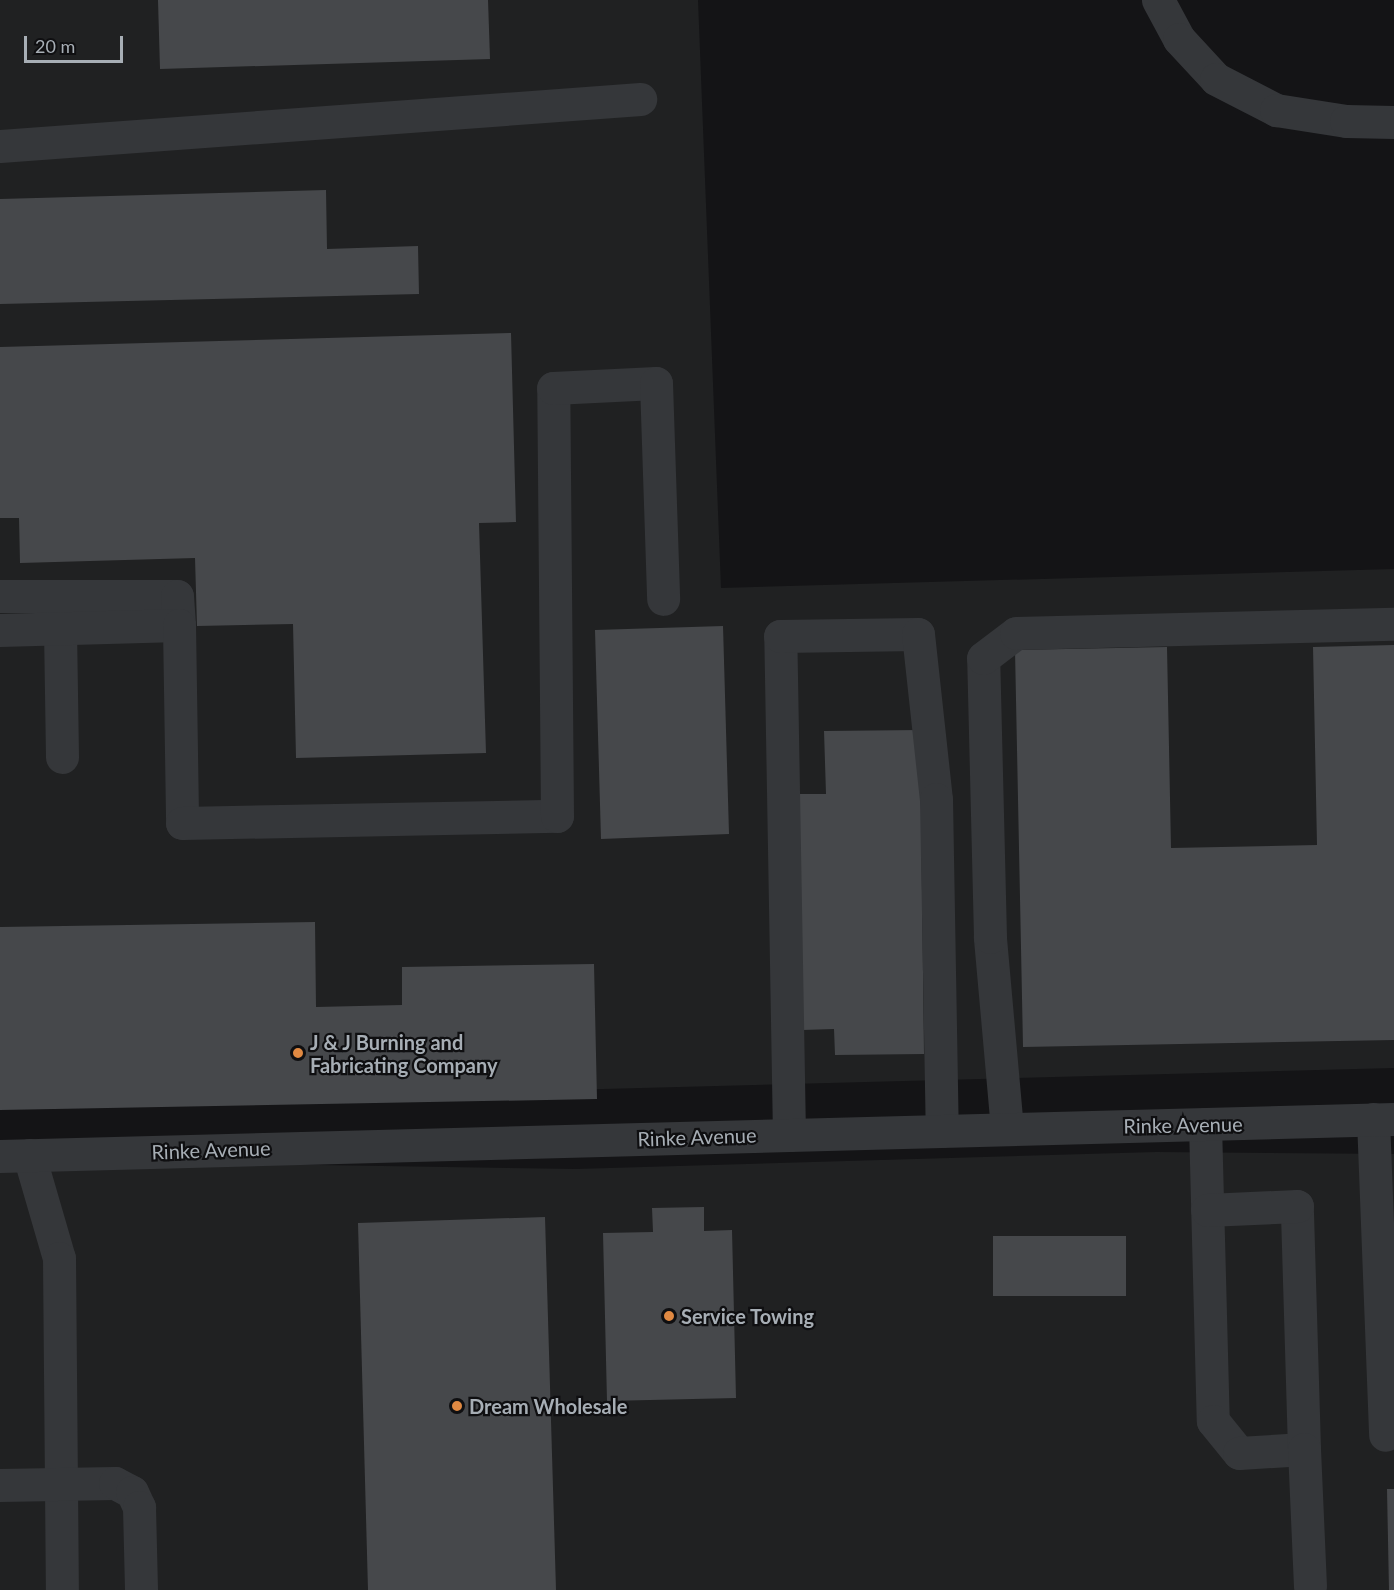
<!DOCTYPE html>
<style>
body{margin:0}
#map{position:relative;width:1394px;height:1590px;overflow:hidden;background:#141416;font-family:Lato,sans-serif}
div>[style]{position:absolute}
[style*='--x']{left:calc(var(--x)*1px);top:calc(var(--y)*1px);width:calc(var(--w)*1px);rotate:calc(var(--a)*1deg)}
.built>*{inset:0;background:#202122}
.building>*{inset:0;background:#46484b}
.minor>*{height:33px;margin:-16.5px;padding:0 16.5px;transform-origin:16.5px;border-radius:16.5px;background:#35373a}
.dots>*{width:16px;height:16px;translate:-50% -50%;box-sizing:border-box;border:3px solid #0f0f11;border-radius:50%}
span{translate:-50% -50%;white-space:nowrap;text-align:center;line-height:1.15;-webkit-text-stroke:4.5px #0f0f11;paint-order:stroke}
.poi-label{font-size:20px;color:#a7aeb5;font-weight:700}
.left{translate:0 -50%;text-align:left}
.street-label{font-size:20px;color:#a7aeb5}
.scale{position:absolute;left:24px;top:36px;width:99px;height:27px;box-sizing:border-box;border:3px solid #a7aeb5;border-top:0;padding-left:8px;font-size:18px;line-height:21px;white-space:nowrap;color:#a7aeb5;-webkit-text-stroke:4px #0f0f11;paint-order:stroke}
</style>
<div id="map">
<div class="built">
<div style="clip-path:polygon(0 0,698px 0,721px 588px,1394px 569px,1394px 1068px,0 1105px)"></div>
<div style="clip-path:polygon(1156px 1152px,1394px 1154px,1394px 1590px,0 1590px,0 1160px,576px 1169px)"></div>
</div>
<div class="building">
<div style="clip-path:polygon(158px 0,488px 0,490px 59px,160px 69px)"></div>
<div style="clip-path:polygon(326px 190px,327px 249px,418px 246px,419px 294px,0 304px,0 199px)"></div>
<div style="clip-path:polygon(511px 333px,516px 522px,479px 523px,486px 753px,296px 758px,293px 624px,197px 626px,195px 558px,20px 563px,19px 518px,0 518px,0 347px)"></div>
<div style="clip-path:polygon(723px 626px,729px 834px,601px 839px,595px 630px)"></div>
<div style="clip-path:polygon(1394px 645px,1394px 1040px,1023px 1047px,1015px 650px,1167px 647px,1171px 848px,1317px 845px,1313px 647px)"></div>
<div style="clip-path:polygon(920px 730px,924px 1054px,835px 1055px,834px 1029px,803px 1030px,799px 794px,826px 794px,824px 731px)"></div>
<div style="clip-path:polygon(315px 922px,316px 1007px,402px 1005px,402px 967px,594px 964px,597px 1099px,0 1110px,0 927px)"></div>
<div style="clip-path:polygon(704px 1207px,704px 1231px,732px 1230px,736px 1398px,607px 1401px,603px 1233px,653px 1232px,652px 1208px)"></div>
<div style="clip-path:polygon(545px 1217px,556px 1590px,368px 1590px,358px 1223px)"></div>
<div style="clip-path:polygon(993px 1236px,1126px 1236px,1126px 1296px,993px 1296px)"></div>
<div style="clip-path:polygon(1387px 1489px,1394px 1489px,1394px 1590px,1389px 1590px)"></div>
</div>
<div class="minor">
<div style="--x:1158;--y:0;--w:44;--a:61.7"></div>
<div style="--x:1179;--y:39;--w:54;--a:47.2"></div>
<div style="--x:1216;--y:79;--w:68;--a:27.3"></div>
<div style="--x:1276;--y:110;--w:71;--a:8.9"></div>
<div style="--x:1346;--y:121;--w:48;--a:1.2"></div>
<div style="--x:0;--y:146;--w:642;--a:-4.2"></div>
<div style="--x:0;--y:596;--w:177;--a:0"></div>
<div style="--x:177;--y:596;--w:29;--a:86"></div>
<div style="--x:60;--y:629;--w:128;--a:89.1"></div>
<div style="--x:0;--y:630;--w:179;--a:-1.6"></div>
<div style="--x:179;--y:625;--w:198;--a:89.1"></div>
<div style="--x:182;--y:823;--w:375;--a:-1.1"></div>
<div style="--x:557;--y:816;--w:428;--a:-90.5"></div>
<div style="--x:553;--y:388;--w:103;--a:-2.8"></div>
<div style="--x:656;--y:383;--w:216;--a:88.1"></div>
<div style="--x:1373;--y:1119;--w:316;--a:87.8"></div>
<div style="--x:1205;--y:1124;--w:297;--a:88.5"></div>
<div style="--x:1213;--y:1421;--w:41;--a:50.9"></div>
<div style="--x:1239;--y:1453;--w:65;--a:-3.5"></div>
<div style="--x:1304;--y:1449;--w:243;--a:-91.7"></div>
<div style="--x:1297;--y:1206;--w:90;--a:177.5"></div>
<div style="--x:1007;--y:1129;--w:193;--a:-95.1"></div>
<div style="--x:990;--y:937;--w:279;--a:-91.4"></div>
<div style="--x:983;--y:658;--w:41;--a:-37.1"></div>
<div style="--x:1016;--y:633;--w:378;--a:-1.4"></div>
<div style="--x:789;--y:1135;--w:499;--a:-91"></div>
<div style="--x:780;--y:636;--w:138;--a:-0.8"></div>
<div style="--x:918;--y:634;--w:166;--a:83.8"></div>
<div style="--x:936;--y:799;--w:332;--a:89"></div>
<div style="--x:29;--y:1155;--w:107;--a:73.8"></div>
<div style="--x:59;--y:1258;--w:332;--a:89.5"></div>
<div style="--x:0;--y:1156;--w:1394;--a:-1.52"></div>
<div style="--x:1304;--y:1449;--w:137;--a:87.5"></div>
<div style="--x:0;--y:1485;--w:115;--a:-1"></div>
<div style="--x:115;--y:1483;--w:19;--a:28"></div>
<div style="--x:132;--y:1492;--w:17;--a:65"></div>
<div style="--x:139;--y:1507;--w:83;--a:88.6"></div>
</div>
<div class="dots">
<div style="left:298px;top:1053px;background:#e08942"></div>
<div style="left:669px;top:1316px;background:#e08942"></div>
<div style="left:457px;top:1406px;background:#e08942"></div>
</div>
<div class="poi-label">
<span class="left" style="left:310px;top:1054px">J &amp; J Burning and<br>Fabricating Company</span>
<span class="left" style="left:681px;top:1316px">Service Towing</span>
<span class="left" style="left:469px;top:1406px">Dream Wholesale</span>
</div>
<div class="street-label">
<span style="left:1183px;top:1125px;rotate:-1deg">Rinke Avenue</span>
<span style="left:697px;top:1137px;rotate:-2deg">Rinke Avenue</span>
<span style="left:211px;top:1150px;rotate:-2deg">Rinke Avenue</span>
</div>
<div class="scale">20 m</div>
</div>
